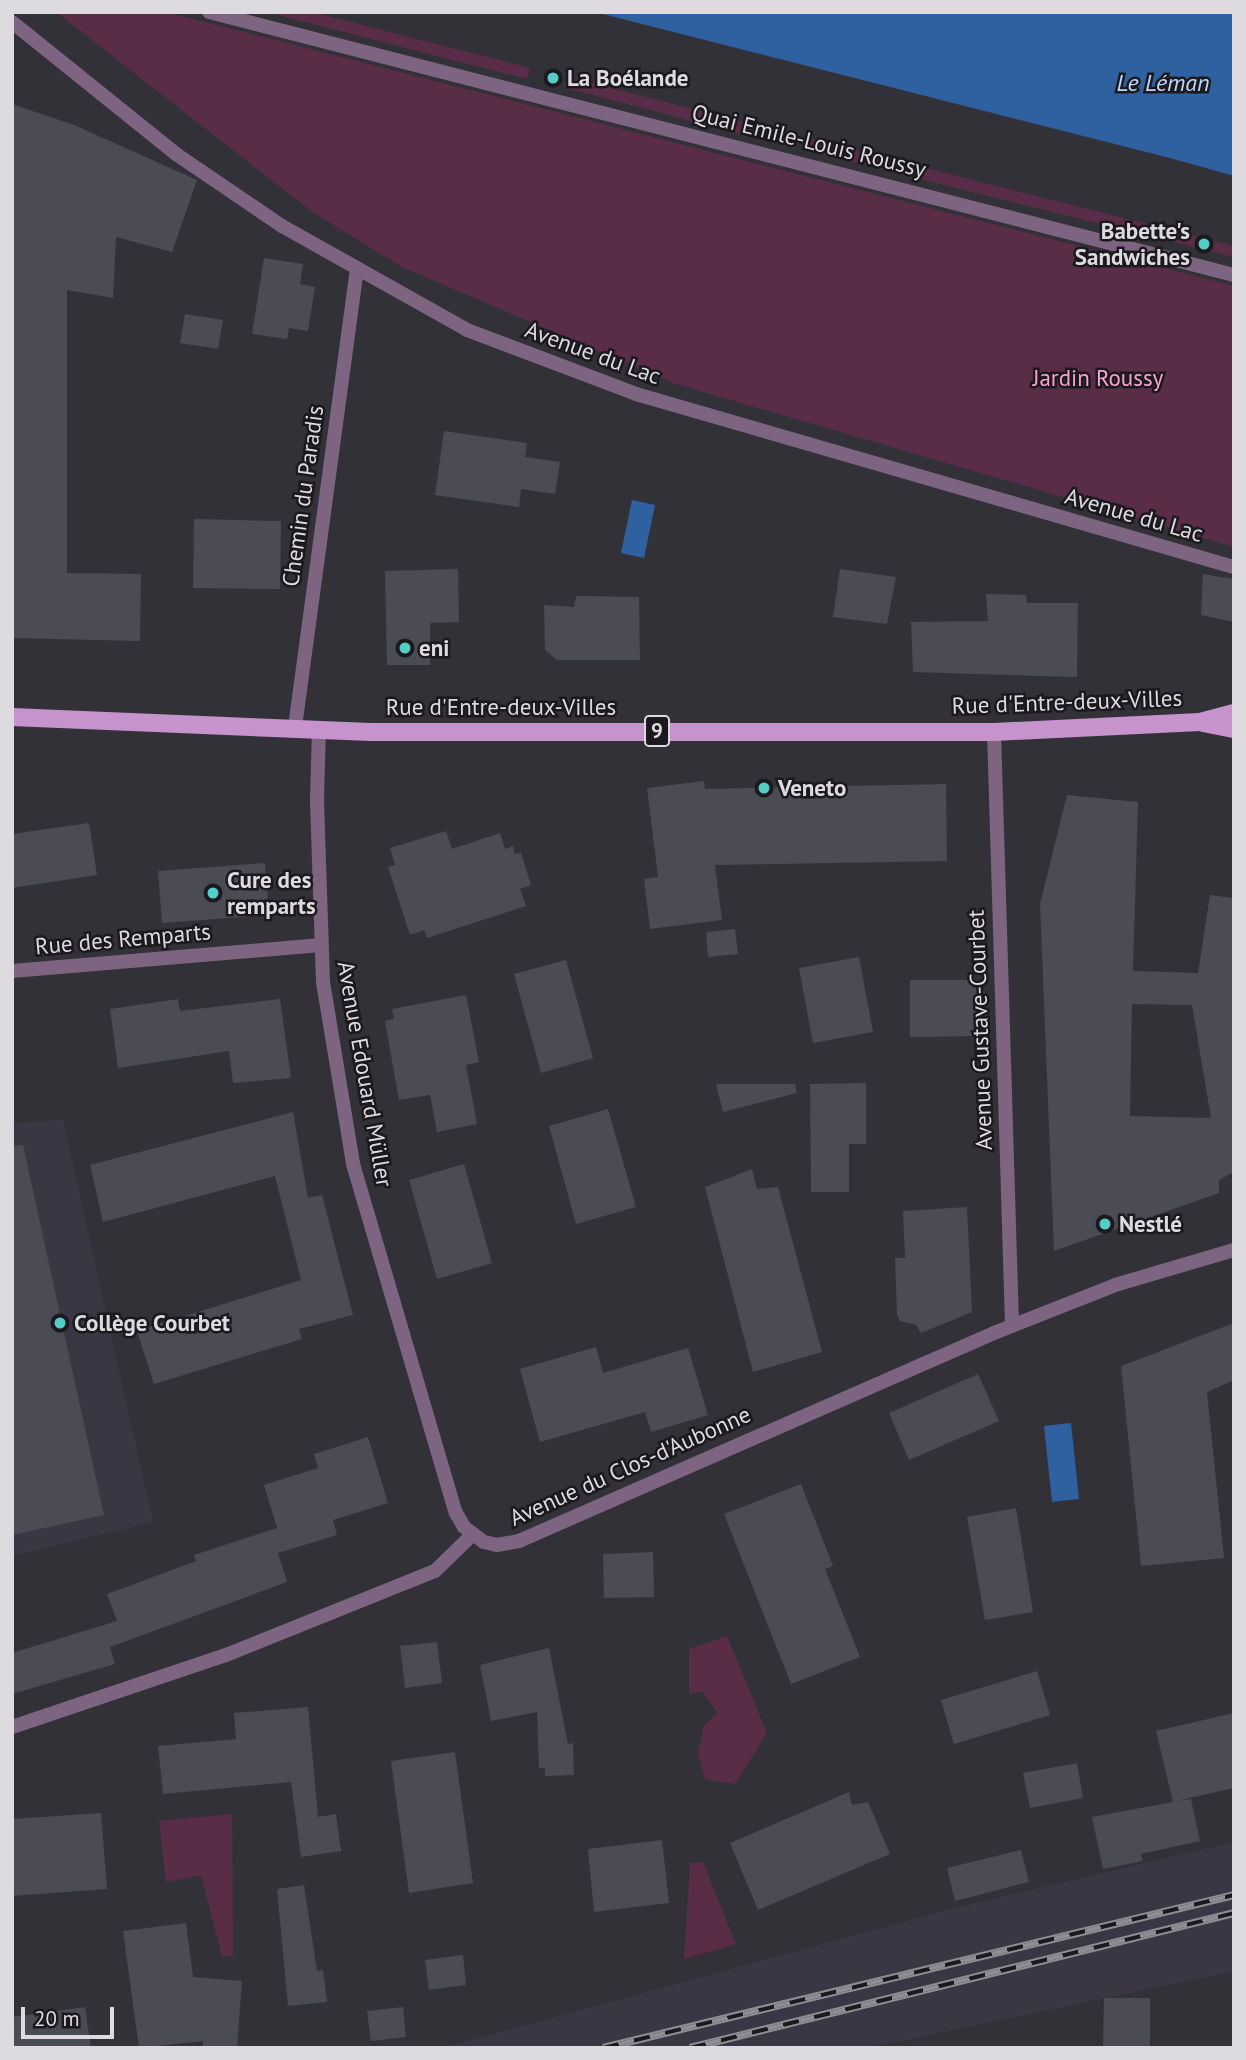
<!DOCTYPE html>
<meta charset="utf-8">
<style>
body{margin:0}
#map{position:relative;width:1246px;height:2060px;overflow:hidden;background:#333138;font-family:"PT Sans",sans-serif}
div>[style]{position:absolute}
[style*='--x']{left:calc(var(--x)*1px);top:calc(var(--y)*1px);width:calc(var(--w)*1px);rotate:calc(var(--a)*1deg)}
.built>*{inset:0;background:#3b3644}
.green>*{inset:0;background:#592d48}
.water>*{inset:0;background:#2f60a0}
.building>*{inset:0;background:#4a4b53}
.street>*{height:14px;margin:-7px;padding:0 7px;transform-origin:7px;border-radius:7px;background:#7d6480}
.primary>*{height:18px;margin:-9px;padding:0 9px;transform-origin:9px;border-radius:9px;background:#c693cd}
.rail>*{height:8px;margin-top:-4px;transform-origin:0;background:repeating-linear-gradient(90deg,#1b191d 0 16px,#8f8d93 0 32px);box-sizing:border-box;border-block:2px solid #8f8d93}
.dots>*{width:19px;height:19px;translate:-50% -50%;box-sizing:border-box;border:4px solid #1b191d;border-radius:50%}
span{translate:-50% -50%;white-space:nowrap;text-align:center;line-height:1.15;-webkit-text-stroke:5px #1b191d;paint-order:stroke}
.shield-label span{padding:2px 5px;background:#1b191d;border:2px solid;border-radius:5px;-webkit-text-stroke-width:0}
.shield-label{font-size:21px;color:#dddbe0;font-weight:700}
.poi-label{font-size:23px;color:#dddbe0;font-weight:700}
.left{translate:0 -50%;text-align:left}
.right{translate:-100% -50%;text-align:right}
.street-label{font-size:23px;color:#dddbe0}
.park-label{font-size:23px;color:#f7a2d3}
.water-label{font-size:24px;color:#bed8fd;font-style:italic}
.frame{position:absolute;inset:0;border:14px solid #dddbe0;pointer-events:none}
.scale{position:absolute;left:21px;top:2007px;width:93px;height:32px;box-sizing:border-box;border:4px solid #dddbe0;border-top:0;padding-left:9px;font-size:21px;line-height:24px;white-space:nowrap;color:#dddbe0;-webkit-text-stroke:5px #1b191d;paint-order:stroke}
</style>
<div id="map">
<div class="built">
<div style="clip-path:polygon(63px 1120px,153px 1522px,12px 1556px,12px 1123px)"></div>
<div style="clip-path:polygon(1234px 1842px,1234px 1971px,868px 2048px,442px 2048px,951px 1909px)"></div>
</div>
<div class="green">
<div style="clip-path:polygon(56px 12px,166px 12px,1234px 286px,1234px 547px,676px 384px,402px 267px,311px 211px)"></div>
<div style="clip-path:polygon(266px 12px,312px 12px,530px 68px,527px 79px)"></div>
<div style="clip-path:polygon(568px 77px,794px 135px,790px 147px,563px 87px)"></div>
<div style="clip-path:polygon(808px 138px,1234px 246px,1234px 257px,805px 150px)"></div>
<div style="clip-path:polygon(727px 1636px,767px 1733px,735px 1784px,705px 1779px,698px 1753px,704px 1726px,717px 1712px,702px 1691px,689px 1694px,689px 1649px)"></div>
<div style="clip-path:polygon(232px 1814px,233px 1955px,222px 1957px,201px 1875px,166px 1882px,159px 1821px)"></div>
<div style="clip-path:polygon(703px 1862px,736px 1944px,684px 1959px,690px 1863px)"></div>
</div>
<div class="water">
<div style="clip-path:polygon(595px 12px,1234px 12px,1234px 176px,1170px 158px)"></div>
<div style="clip-path:polygon(632px 500px,655px 505px,644px 558px,621px 553px)"></div>
<div style="clip-path:polygon(1071px 1423px,1079px 1499px,1052px 1502px,1044px 1426px)"></div>
</div>
<div class="building">
<div style="clip-path:polygon(12px 104px,74px 125px,197px 180px,172px 252px,116px 237px,113px 298px,67px 290px,67px 573px,141px 574px,140px 641px,12px 638px)"></div>
<div style="clip-path:polygon(264px 258px,303px 264px,300px 284px,315px 287px,308px 331px,289px 328px,287px 339px,252px 334px)"></div>
<div style="clip-path:polygon(185px 314px,223px 320px,218px 349px,180px 343px)"></div>
<div style="clip-path:polygon(444px 431px,527px 443px,525px 457px,560px 462px,555px 494px,521px 489px,519px 507px,435px 495px)"></div>
<div style="clip-path:polygon(194px 519px,281px 521px,280px 589px,193px 588px)"></div>
<div style="clip-path:polygon(458px 569px,459px 622px,430px 623px,430px 665px,387px 665px,385px 571px)"></div>
<div style="clip-path:polygon(840px 569px,896px 577px,887px 624px,833px 617px)"></div>
<div style="clip-path:polygon(1203px 574px,1234px 579px,1234px 622px,1201px 615px)"></div>
<div style="clip-path:polygon(986px 594px,1026px 595px,1027px 603px,1078px 603px,1077px 677px,913px 672px,911px 622px,988px 621px)"></div>
<div style="clip-path:polygon(576px 596px,639px 597px,640px 660px,557px 660px,545px 650px,544px 605px,574px 607px)"></div>
<div style="clip-path:polygon(704px 781px,705px 789px,946px 784px,947px 861px,715px 865px,722px 920px,650px 929px,644px 879px,658px 877px,647px 788px)"></div>
<div style="clip-path:polygon(evenodd,1067px 795px,1138px 802px,1133px 971px,1198px 973px,1210px 895px,1234px 898px,1234px 1172px,1219px 1180px,1219px 1193px,1054px 1251px,1040px 904px,1067px 795px,1132px 1004px,1192px 1005px,1211px 1118px,1130px 1116px,1132px 1004px)"></div>
<div style="clip-path:polygon(89px 823px,97px 875px,12px 888px,12px 834px)"></div>
<div style="clip-path:polygon(446px 831px,452px 849px,500px 833px,505px 849px,513px 846px,515px 854px,521px 853px,531px 885px,520px 889px,526px 906px,427px 938px,424px 930px,410px 935px,388px 867px,395px 865px,390px 848px)"></div>
<div style="clip-path:polygon(265px 863px,269px 915px,162px 923px,158px 871px)"></div>
<div style="clip-path:polygon(735px 929px,738px 954px,708px 957px,706px 932px)"></div>
<div style="clip-path:polygon(859px 957px,873px 1032px,813px 1043px,799px 968px)"></div>
<div style="clip-path:polygon(566px 960px,593px 1058px,541px 1073px,514px 974px)"></div>
<div style="clip-path:polygon(910px 980px,978px 980px,979px 1036px,910px 1037px)"></div>
<div style="clip-path:polygon(466px 995px,479px 1062px,466px 1065px,477px 1124px,437px 1132px,430px 1095px,399px 1100px,385px 1021px,394px 1019px,392px 1009px)"></div>
<div style="clip-path:polygon(178px 999px,180px 1011px,280px 999px,291px 1078px,233px 1083px,229px 1051px,118px 1068px,110px 1009px)"></div>
<div style="clip-path:polygon(866px 1083px,866px 1144px,849px 1144px,849px 1192px,811px 1192px,810px 1084px)"></div>
<div style="clip-path:polygon(716px 1084px,795px 1084px,797px 1093px,723px 1112px)"></div>
<div style="clip-path:polygon(608px 1109px,636px 1207px,576px 1224px,549px 1126px)"></div>
<div style="clip-path:polygon(293px 1112px,308px 1198px,322px 1195px,353px 1315px,299px 1329px,302px 1339px,154px 1384px,137px 1331px,301px 1280px,275px 1176px,103px 1222px,90px 1165px)"></div>
<div style="clip-path:polygon(23px 1145px,104px 1515px,12px 1535px,12px 1146px)"></div>
<div style="clip-path:polygon(464px 1164px,492px 1263px,437px 1279px,409px 1180px)"></div>
<div style="clip-path:polygon(752px 1169px,757px 1189px,778px 1187px,822px 1352px,753px 1372px,705px 1187px)"></div>
<div style="clip-path:polygon(967px 1207px,972px 1312px,921px 1333px,916px 1325px,900px 1321px,897px 1314px,895px 1258px,905px 1258px,903px 1211px)"></div>
<div style="clip-path:polygon(1234px 1323px,1234px 1380px,1207px 1392px,1224px 1558px,1141px 1566px,1121px 1366px)"></div>
<div style="clip-path:polygon(596px 1347px,603px 1373px,688px 1348px,708px 1415px,651px 1432px,645px 1412px,540px 1442px,520px 1369px)"></div>
<div style="clip-path:polygon(978px 1374px,999px 1421px,909px 1460px,889px 1413px)"></div>
<div style="clip-path:polygon(368px 1437px,388px 1503px,333px 1520px,337px 1535px,278px 1553px,287px 1582px,110px 1647px,115px 1664px,12px 1694px,12px 1653px,117px 1621px,107px 1594px,196px 1561px,194px 1555px,277px 1528px,264px 1485px,318px 1468px,314px 1454px)"></div>
<div style="clip-path:polygon(801px 1484px,833px 1566px,825px 1569px,860px 1657px,791px 1684px,724px 1514px)"></div>
<div style="clip-path:polygon(1016px 1508px,1033px 1612px,985px 1620px,967px 1517px)"></div>
<div style="clip-path:polygon(653px 1552px,654px 1597px,604px 1598px,603px 1554px)"></div>
<div style="clip-path:polygon(437px 1642px,442px 1683px,405px 1688px,400px 1646px)"></div>
<div style="clip-path:polygon(549px 1648px,568px 1744px,573px 1743px,574px 1775px,545px 1776px,545px 1768px,539px 1768px,537px 1712px,491px 1721px,480px 1665px)"></div>
<div style="clip-path:polygon(1037px 1671px,1050px 1715px,954px 1744px,941px 1700px)"></div>
<div style="clip-path:polygon(308px 1707px,318px 1817px,336px 1814px,341px 1851px,301px 1857px,291px 1782px,163px 1794px,158px 1746px,236px 1739px,234px 1713px)"></div>
<div style="clip-path:polygon(1234px 1713px,1234px 1788px,1176px 1801px,1191px 1799px,1200px 1841px,1141px 1854px,1143px 1861px,1103px 1869px,1092px 1817px,1173px 1802px,1156px 1731px)"></div>
<div style="clip-path:polygon(455px 1752px,473px 1883px,409px 1893px,391px 1761px)"></div>
<div style="clip-path:polygon(1077px 1763px,1083px 1798px,1030px 1808px,1023px 1773px)"></div>
<div style="clip-path:polygon(849px 1792px,852px 1805px,868px 1802px,890px 1854px,758px 1910px,730px 1843px)"></div>
<div style="clip-path:polygon(101px 1813px,107px 1889px,12px 1896px,12px 1819px)"></div>
<div style="clip-path:polygon(662px 1840px,669px 1903px,594px 1912px,588px 1849px)"></div>
<div style="clip-path:polygon(1021px 1850px,1029px 1882px,955px 1901px,947px 1868px)"></div>
<div style="clip-path:polygon(304px 1885px,317px 1971px,323px 1970px,327px 2002px,288px 2006px,277px 1889px)"></div>
<div style="clip-path:polygon(186px 1923px,193px 1977px,242px 1981px,237px 2048px,203px 2048px,203px 2041px,139px 2048px,123px 1931px)"></div>
<div style="clip-path:polygon(463px 1955px,466px 1985px,429px 1990px,425px 1960px)"></div>
<div style="clip-path:polygon(1104px 1998px,1150px 1998px,1150px 2048px,1103px 2048px)"></div>
<div style="clip-path:polygon(85px 2007px,91px 2048px,12px 2048px,12px 2017px)"></div>
<div style="clip-path:polygon(403px 2007px,406px 2037px,371px 2041px,367px 2011px)"></div>
</div>
<div class="street">
<div style="--x:209;--y:12;--w:1058;--a:14.39"></div>
<div style="--x:12;--y:22;--w:211;--a:38.8"></div>
<div style="--x:176;--y:154;--w:128;--a:34.2"></div>
<div style="--x:282;--y:226;--w:212;--a:29.3"></div>
<div style="--x:467;--y:330;--w:181;--a:20.7"></div>
<div style="--x:636;--y:394;--w:623;--a:16.14"></div>
<div style="--x:295;--y:727;--w:460;--a:-82.3"></div>
<div style="--x:319;--y:728;--w:73;--a:91.6"></div>
<div style="--x:317;--y:801;--w:181;--a:88.1"></div>
<div style="--x:323;--y:982;--w:184;--a:80.6"></div>
<div style="--x:353;--y:1164;--w:364;--a:73.6"></div>
<div style="--x:456;--y:1513;--w:16;--a:60"></div>
<div style="--x:464;--y:1527;--w:25;--a:37"></div>
<div style="--x:484;--y:1542;--w:13;--a:13"></div>
<div style="--x:497;--y:1545;--w:22;--a:-10"></div>
<div style="--x:519;--y:1541;--w:519;--a:-23.65"></div>
<div style="--x:994;--y:1333;--w:130;--a:-21.6"></div>
<div style="--x:1115;--y:1285;--w:124;--a:-16.4"></div>
<div style="--x:994;--y:732;--w:594;--a:88.26"></div>
<div style="--x:12;--y:971;--w:310;--a:-4.8"></div>
<div style="--x:12;--y:1727;--w:226;--a:-18.6"></div>
<div style="--x:226;--y:1655;--w:225;--a:-21.9"></div>
<div style="--x:435;--y:1571;--w:52;--a:-44.2"></div>
</div>
<div class="primary">
<div style="--x:12;--y:717;--w:359;--a:2.4"></div>
<div style="--x:371;--y:732;--w:623;--a:0"></div>
<div style="--x:994;--y:732;--w:206;--a:-2.8"></div>
<div style="--x:1200;--y:722;--w:35;--a:-15"></div>
<div style="--x:1203;--y:723;--w:32;--a:11"></div>
</div>
<div class="rail">
<div style="--x:603;--y:2048;--w:649;--a:-13.63"></div>
<div style="--x:690;--y:2048;--w:561;--a:-13.94"></div>
</div>
<div class="dots">
<div style="left:553px;top:78px;background:#54cdc7"></div>
<div style="left:1204px;top:244px;background:#54cdc7"></div>
<div style="left:405px;top:648px;background:#54cdc7"></div>
<div style="left:764px;top:788px;background:#54cdc7"></div>
<div style="left:213px;top:893px;background:#54cdc7"></div>
<div style="left:1105px;top:1224px;background:#54cdc7"></div>
<div style="left:60px;top:1323px;background:#54cdc7"></div>
</div>
<div class="shield-label">
<span style="left:657px;top:731px">9</span>
</div>
<div class="poi-label">
<span class="left" style="left:567px;top:78px">La Boélande</span>
<span class="right" style="left:1190px;top:244px">Babette's<br>Sandwiches</span>
<span class="left" style="left:419px;top:648px">eni</span>
<span class="left" style="left:778px;top:788px">Veneto</span>
<span class="left" style="left:227px;top:893px">Cure des<br>remparts</span>
<span class="left" style="left:1119px;top:1224px">Nestlé</span>
<span class="left" style="left:74px;top:1323px">Collège Courbet</span>
</div>
<div class="street-label">
<span style="left:809px;top:141px;rotate:14deg">Quai Emile-Louis Roussy</span>
<span style="left:593px;top:353px;rotate:20deg">Avenue du Lac</span>
<span style="left:303px;top:496px;rotate:-82deg">Chemin du Paradis</span>
<span style="left:1134px;top:515px;rotate:16deg">Avenue du Lac</span>
<span style="left:1067px;top:702px;rotate:-2deg">Rue d'Entre-deux-Villes</span>
<span style="left:501px;top:707px">Rue d'Entre-deux-Villes</span>
<span style="left:123px;top:939px;rotate:-5deg">Rue des Remparts</span>
<span style="left:980px;top:1030px;rotate:-92deg">Avenue Gustave-Courbet</span>
<span style="left:365px;top:1074px;rotate:80deg">Avenue Edouard Müller</span>
<span style="left:630px;top:1466px;rotate:-24deg">Avenue du Clos-d'Aubonne</span>
</div>
<div class="park-label">
<span style="left:1098px;top:378px">Jardin Roussy</span>
</div>
<div class="water-label">
<span style="left:1163px;top:83px">Le Léman</span>
</div>
<div class="frame"></div>
<div class="scale">20 m</div>
</div>
